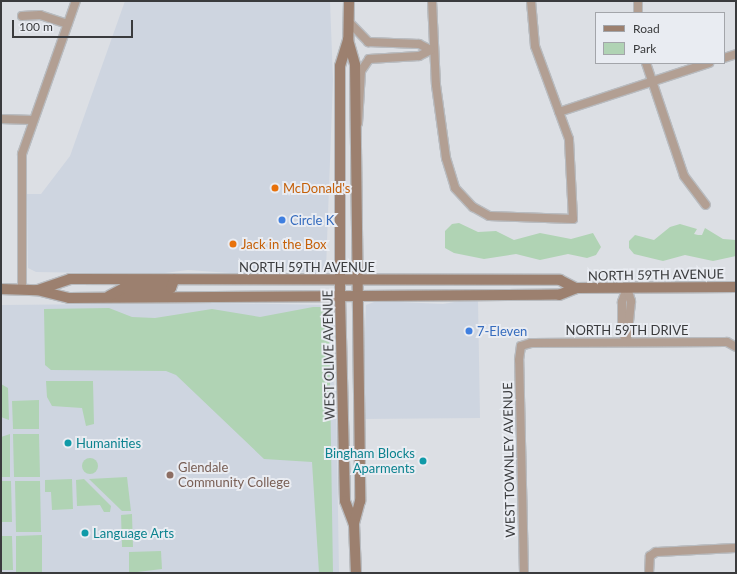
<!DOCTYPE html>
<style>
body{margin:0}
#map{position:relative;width:737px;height:574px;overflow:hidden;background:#dcdfe4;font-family:Lato,sans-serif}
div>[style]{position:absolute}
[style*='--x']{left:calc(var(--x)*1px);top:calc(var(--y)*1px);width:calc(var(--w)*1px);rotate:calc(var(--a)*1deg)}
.built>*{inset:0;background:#ced5e0}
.green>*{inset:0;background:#b0d3b4}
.round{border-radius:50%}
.roads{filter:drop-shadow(1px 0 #b8bbbf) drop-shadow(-1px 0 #b8bbbf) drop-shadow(0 1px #b8bbbf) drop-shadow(0 -1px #b8bbbf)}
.street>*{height:8px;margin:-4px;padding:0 4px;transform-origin:4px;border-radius:4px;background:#b29f93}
.secondary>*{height:10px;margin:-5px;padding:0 5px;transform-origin:5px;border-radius:5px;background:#9c806f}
.dots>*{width:11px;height:11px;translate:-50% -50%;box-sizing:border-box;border:2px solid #e9ecf2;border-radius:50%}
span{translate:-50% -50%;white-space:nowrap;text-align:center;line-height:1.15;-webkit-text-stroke:4px #e9ecf2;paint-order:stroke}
.food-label{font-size:13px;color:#c56008}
.left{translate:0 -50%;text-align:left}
.shop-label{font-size:13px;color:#366cbe}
.street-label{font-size:13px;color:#3a3b3d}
.culture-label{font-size:13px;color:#0d838f}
.right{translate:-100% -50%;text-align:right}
.education-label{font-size:13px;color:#785e54}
.frame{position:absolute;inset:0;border:2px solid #3a3b3d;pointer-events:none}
.legend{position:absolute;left:595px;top:12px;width:130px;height:52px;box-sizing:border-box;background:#e9ecf2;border:1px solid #a3a5aa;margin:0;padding:5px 7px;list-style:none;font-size:12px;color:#3a3b3d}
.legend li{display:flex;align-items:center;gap:8px;height:20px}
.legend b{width:20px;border:1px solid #a3a5aa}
.scale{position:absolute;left:12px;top:20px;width:121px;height:18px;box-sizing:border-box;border:2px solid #3a3b3d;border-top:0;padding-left:5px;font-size:12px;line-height:14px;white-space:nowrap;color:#3a3b3d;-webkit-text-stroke:3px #e9ecf2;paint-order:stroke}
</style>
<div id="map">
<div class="built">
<div style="clip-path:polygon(125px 1px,330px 1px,333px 80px,326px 269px,318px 273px,262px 270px,244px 274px,188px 270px,157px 274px,36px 272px,28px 268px,27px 194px,41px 194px,70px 156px)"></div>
<div style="clip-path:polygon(466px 300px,478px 300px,480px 418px,362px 419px,366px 305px,377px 301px,443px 304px)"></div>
<div style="clip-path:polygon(222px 303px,325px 305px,334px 314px,331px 372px,336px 392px,339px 573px,1px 573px,1px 305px)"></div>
</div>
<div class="green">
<div style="clip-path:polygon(459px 223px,478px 232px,496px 231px,514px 240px,540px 233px,571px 239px,593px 233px,601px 247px,596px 255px,587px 258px,568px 254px,540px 260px,516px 254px,484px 259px,454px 253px,445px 248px,445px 231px,452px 224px)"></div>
<div style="clip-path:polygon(680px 224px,697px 229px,694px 234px,698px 235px,702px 235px,705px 228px,723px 239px,736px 240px,736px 256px,713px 261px,685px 255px,663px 261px,634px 254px,629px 248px,629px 241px,635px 235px,654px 240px,670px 227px)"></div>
<div style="clip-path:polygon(313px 307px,321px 307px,329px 315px,333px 573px,319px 573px,312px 462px,264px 459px,176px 375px,166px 371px,51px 370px,45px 365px,44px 309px,109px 308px,132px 317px,155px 318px,212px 309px,260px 317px)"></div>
<div style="clip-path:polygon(46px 381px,93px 381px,94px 424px,86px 426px,82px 408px,52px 406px,47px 397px)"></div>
<div style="clip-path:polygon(1px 384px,8px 388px,9px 420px,1px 417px)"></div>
<div style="clip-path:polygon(39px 400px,39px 429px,13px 429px,12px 401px)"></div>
<div style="clip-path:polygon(10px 434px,10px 477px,1px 477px,1px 437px)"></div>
<div style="clip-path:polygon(13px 434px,39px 434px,40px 477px,14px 477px)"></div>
<div class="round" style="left:82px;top:458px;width:16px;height:16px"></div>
<div style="clip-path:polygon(127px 477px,131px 511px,122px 511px,89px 479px)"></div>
<div style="clip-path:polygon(72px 479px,73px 509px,52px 510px,51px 492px,45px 492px,45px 480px)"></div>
<div style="clip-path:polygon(84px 479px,111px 506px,110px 512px,104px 512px,100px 505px,77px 506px,76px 480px)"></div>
<div style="clip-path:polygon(1px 481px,11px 481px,12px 522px,1px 522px)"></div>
<div style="clip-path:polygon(15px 481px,40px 481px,41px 532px,16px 532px)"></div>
<div style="clip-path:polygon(132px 514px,133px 547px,122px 547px,121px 515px)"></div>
<div style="clip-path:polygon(42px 535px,42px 573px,16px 573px,16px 536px)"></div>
<div style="clip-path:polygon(1px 536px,12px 536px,13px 570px,1px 570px)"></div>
<div style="clip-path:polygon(161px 551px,162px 569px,129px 573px,129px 552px)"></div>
</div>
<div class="roads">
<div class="street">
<div style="--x:432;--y:1;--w:84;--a:87.3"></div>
<div style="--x:436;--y:85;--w:74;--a:82.2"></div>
<div style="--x:446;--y:158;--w:31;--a:73"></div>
<div style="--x:455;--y:188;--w:26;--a:47"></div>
<div style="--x:473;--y:207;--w:18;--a:29"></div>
<div style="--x:489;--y:216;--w:84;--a:2"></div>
<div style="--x:573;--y:219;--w:80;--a:-92.9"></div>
<div style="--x:569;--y:139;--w:99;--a:-110.1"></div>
<div style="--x:535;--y:46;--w:45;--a:-95.1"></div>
<div style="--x:638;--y:1;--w:12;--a:90"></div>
<div style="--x:22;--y:16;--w:18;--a:-3"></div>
<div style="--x:40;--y:15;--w:29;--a:18"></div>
<div style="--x:349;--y:22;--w:28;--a:46"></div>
<div style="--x:368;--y:42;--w:51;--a:2.2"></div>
<div style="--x:419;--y:44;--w:13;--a:27"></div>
<div style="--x:724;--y:58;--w:13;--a:-18"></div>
<div style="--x:646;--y:63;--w:119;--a:71.4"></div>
<div style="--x:684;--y:176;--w:36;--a:53"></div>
<div style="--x:559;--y:112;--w:158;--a:-18.1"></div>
<div style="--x:1;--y:119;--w:32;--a:2"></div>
<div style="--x:358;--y:123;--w:52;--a:-86.7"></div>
<div style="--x:361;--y:71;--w:14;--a:-56"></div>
<div style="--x:369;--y:59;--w:50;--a:-3.4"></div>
<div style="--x:419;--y:56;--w:13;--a:-27"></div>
<div style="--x:627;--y:288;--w:15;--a:110"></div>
<div style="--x:622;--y:302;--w:29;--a:90"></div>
<div style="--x:622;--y:331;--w:12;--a:66"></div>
<div style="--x:627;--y:288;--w:14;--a:73"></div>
<div style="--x:631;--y:301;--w:41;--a:95.6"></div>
<div style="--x:22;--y:289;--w:135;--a:-90"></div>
<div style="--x:22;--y:154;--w:162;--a:-70.6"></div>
<div style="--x:524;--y:573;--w:213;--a:-91.3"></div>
<div style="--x:519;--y:360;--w:14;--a:-82"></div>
<div style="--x:521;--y:346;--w:10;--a:-17"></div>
<div style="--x:531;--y:343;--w:196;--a:-0.3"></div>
<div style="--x:727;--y:342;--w:10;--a:29"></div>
<div style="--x:649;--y:573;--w:17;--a:-87"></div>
<div style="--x:650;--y:556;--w:7;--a:-34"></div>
<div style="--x:656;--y:552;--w:80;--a:-2.9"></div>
</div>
<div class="secondary">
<div style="--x:349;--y:1;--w:39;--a:91"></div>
<div style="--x:348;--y:40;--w:27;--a:107"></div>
<div style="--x:340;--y:66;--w:230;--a:90"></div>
<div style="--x:340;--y:296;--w:205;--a:88.6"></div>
<div style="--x:345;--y:501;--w:25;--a:69"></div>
<div style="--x:348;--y:40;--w:26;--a:74"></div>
<div style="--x:355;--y:65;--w:436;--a:89.3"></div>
<div style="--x:360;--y:501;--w:24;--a:105"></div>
<div style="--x:354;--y:524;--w:49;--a:87.7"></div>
<div style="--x:1;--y:289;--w:36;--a:2"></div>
<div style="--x:37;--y:290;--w:33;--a:14"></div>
<div style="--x:69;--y:298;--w:490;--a:-0.4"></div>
<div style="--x:559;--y:295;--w:18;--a:-22"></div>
<div style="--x:576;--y:288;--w:160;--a:-0.4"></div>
<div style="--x:38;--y:290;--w:34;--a:-19"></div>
<div style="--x:70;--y:279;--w:490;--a:0.1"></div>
<div style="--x:560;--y:280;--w:18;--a:27"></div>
<div style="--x:109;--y:296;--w:17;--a:-28"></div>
<div style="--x:124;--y:288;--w:47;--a:0"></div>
<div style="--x:171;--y:288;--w:9;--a:-69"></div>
</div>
</div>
<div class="dots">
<div style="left:275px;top:188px;background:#e8710a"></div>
<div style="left:282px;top:220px;background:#3f7fe0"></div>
<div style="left:233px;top:244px;background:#e8710a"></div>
<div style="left:469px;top:331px;background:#3f7fe0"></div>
<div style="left:68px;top:443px;background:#0f9aa8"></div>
<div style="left:423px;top:461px;background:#0f9aa8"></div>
<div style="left:170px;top:475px;background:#8d6e63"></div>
<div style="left:85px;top:533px;background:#0f9aa8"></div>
</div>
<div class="food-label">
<span class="left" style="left:283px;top:188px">McDonald's</span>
<span class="left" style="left:241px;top:244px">Jack in the Box</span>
</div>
<div class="shop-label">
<span class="left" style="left:290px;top:220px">Circle K</span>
<span class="left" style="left:477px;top:331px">7-Eleven</span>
</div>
<div class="street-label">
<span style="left:307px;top:267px">NORTH 59TH AVENUE</span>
<span style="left:656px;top:275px;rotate:-1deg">NORTH 59TH AVENUE</span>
<span style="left:627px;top:330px">NORTH 59TH DRIVE</span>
<span style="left:329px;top:355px;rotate:-91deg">WEST OLIVE AVENUE</span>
<span style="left:509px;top:460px;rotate:-91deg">WEST TOWNLEY AVENUE</span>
</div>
<div class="culture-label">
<span class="left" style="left:76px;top:443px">Humanities</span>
<span class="right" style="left:415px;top:461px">Bingham Blocks<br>Aparments</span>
<span class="left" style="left:93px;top:533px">Language Arts</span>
</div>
<div class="education-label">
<span class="left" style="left:178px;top:475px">Glendale<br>Community College</span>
</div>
<div class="frame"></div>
<ul class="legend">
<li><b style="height:5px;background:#9c806f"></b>Road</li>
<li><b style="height:11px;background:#b0d3b4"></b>Park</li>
</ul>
<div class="scale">100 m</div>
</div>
